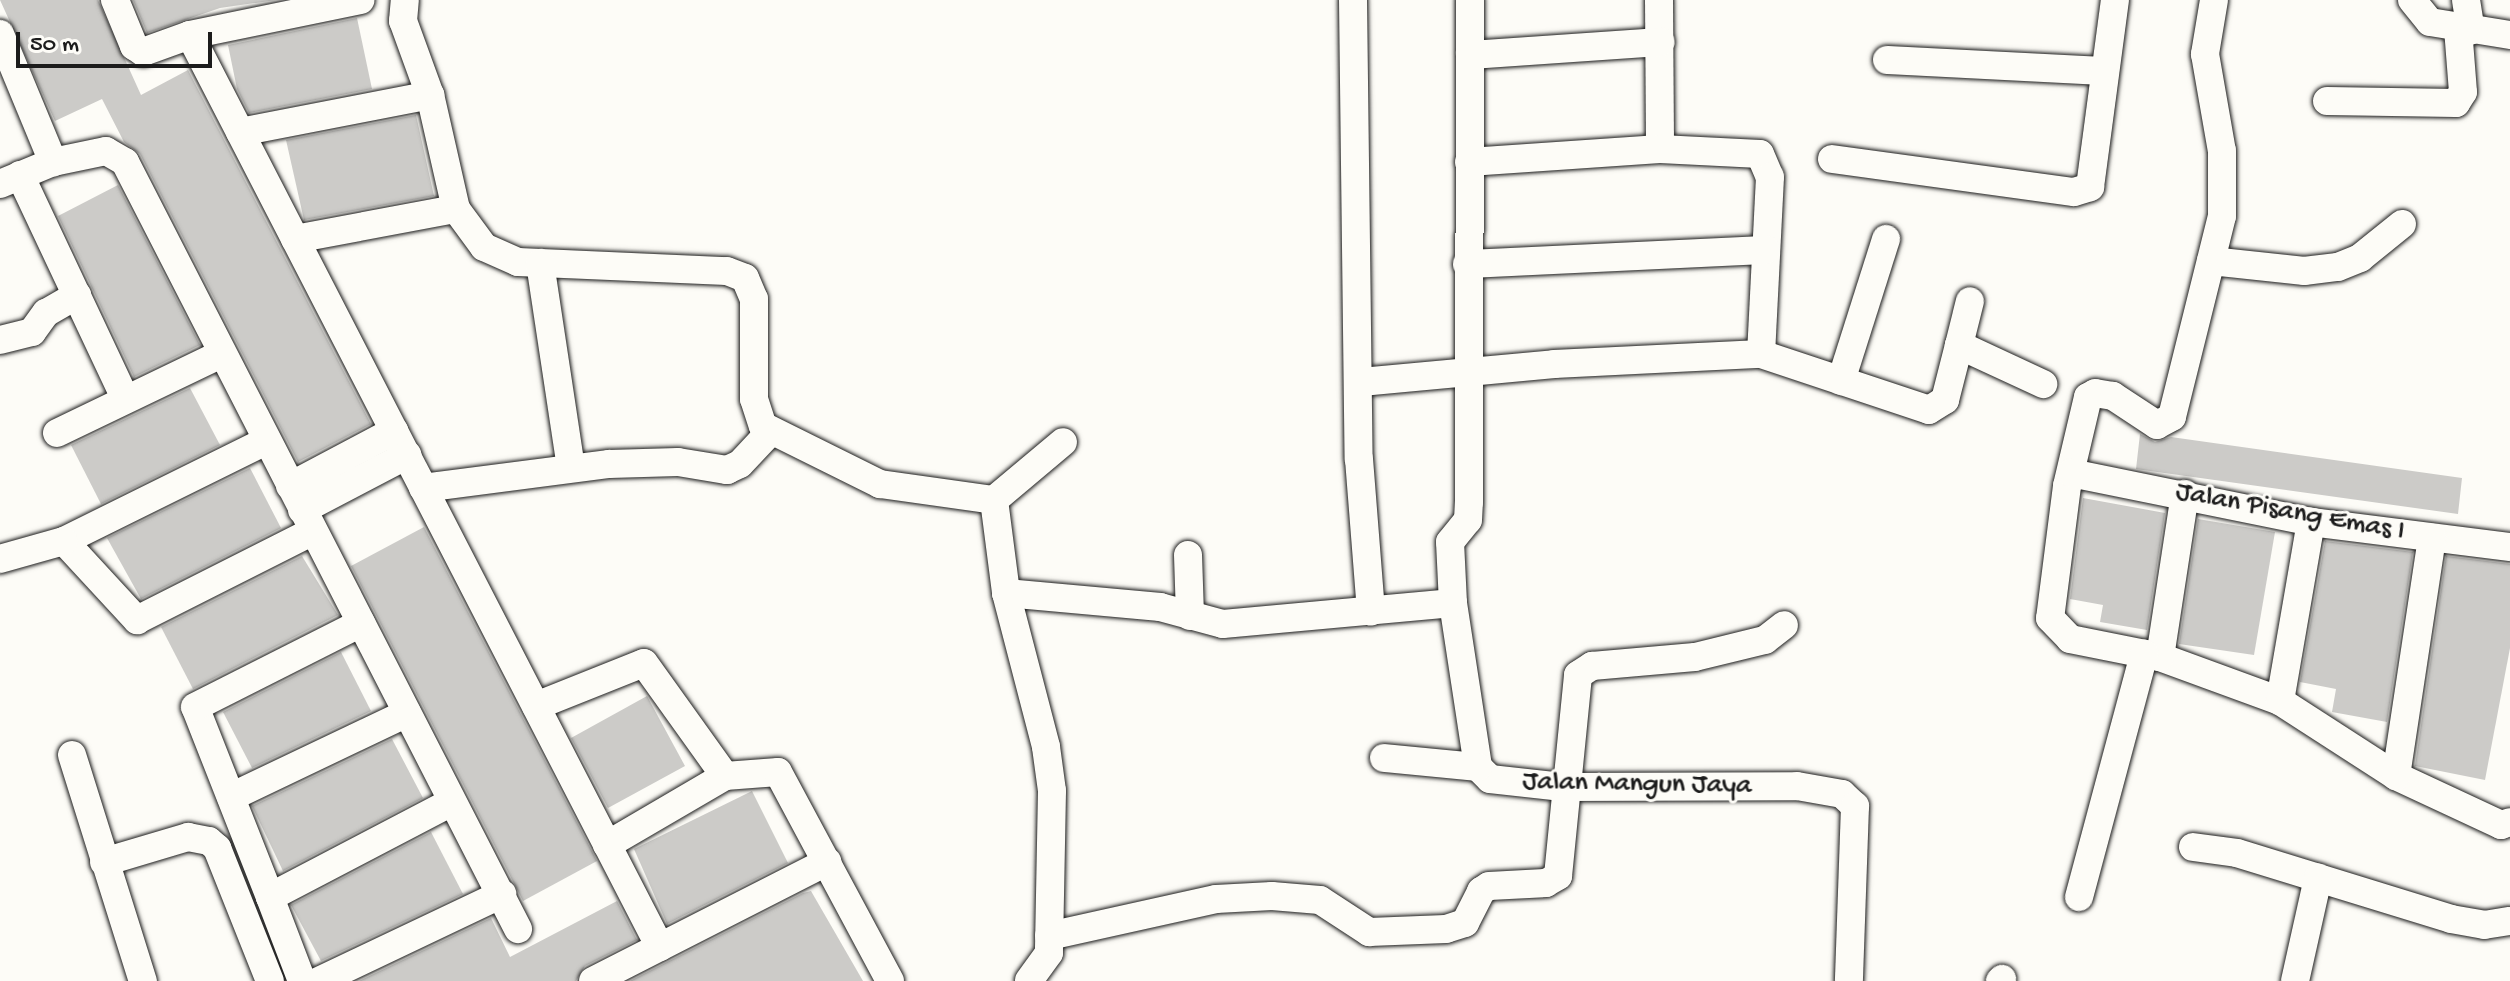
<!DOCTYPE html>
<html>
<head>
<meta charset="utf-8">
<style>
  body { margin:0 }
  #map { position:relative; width:2510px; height:981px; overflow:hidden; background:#fdfcf7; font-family:"Gochi Hand",sans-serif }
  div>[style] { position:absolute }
  .building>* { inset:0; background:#cccbc8 }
  .roads { filter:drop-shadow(0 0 2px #1c1c1c) drop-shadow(0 0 2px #1c1c1c) }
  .minor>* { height:28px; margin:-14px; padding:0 14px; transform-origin:14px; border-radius:14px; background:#fdfcf7 }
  span { translate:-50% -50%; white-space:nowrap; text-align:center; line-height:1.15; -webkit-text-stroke:6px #fdfcf7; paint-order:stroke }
  .street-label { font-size:28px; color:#1c1c1c }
  .scale { position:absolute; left:16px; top:32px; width:196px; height:36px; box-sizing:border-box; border:4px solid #1c1c1c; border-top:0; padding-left:10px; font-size:24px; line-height:28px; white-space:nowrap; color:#1c1c1c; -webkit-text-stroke:6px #fdfcf7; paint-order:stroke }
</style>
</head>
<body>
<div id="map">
  <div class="building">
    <i style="clip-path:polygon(0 0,98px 0,141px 95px,188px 70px,371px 424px,298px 462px,140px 154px,124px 142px,102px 99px,55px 121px)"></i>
    <i style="clip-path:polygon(133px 0,276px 0,220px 8px,147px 33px)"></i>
    <i style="clip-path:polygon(357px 18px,372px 89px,249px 113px,237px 89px,228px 45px)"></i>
    <i style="clip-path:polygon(416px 115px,434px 196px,304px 220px,286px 140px)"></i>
    <i style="clip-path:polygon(118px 185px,200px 345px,134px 377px,58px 216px)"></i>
    <i style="clip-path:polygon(190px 388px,220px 445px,101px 504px,71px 445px)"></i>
    <i style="clip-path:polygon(2140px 434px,2155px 442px,2171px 437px,2462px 478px,2458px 514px,2136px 469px)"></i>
    <i style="clip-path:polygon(250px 468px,281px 528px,141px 599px,107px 538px)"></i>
    <i style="clip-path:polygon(2083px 498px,2165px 513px,2147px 630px,2100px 622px,2103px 605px,2070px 599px)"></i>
    <i style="clip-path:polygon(2198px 519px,2275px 532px,2254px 655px,2179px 644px)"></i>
    <i style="clip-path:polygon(424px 527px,597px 861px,523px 901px,351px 566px)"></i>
    <i style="clip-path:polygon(2325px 541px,2413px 552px,2387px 722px,2332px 712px,2336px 689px,2300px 682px)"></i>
    <i style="clip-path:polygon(302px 556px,338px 615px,193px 689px,161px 627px)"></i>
    <i style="clip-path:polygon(2446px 556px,2510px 564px,2510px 648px,2485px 780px,2415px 766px)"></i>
    <i style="clip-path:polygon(341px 652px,371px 711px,252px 768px,223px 712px)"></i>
    <i style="clip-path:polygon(647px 696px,685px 766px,608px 808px,571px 738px)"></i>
    <i style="clip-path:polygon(392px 739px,423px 798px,283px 871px,252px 806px)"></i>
    <i style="clip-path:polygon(752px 791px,788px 863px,667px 924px,634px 849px)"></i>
    <i style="clip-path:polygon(431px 832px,463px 894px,321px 961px,291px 905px)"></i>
    <i style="clip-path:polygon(811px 891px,863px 981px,630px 981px,803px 893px)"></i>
    <i style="clip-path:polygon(617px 901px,637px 940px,585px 966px,576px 981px,359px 981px,491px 918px,510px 957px)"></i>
  </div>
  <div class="roads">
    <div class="minor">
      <i style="left:115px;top:0;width:50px;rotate:67.6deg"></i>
      <i style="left:134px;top:46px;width:11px;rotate:34deg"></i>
      <i style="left:143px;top:52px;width:50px;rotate:-19.9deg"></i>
      <i style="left:190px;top:35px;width:174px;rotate:-11.6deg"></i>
      <i style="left:1353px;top:0;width:459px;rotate:89.3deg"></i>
      <i style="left:1359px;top:459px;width:153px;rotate:85.5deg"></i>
      <i style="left:1659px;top:0;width:149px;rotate:89.6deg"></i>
      <i style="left:2214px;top:0;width:55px;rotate:99.5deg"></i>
      <i style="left:2205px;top:54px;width:98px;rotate:80.1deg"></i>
      <i style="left:2222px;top:151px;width:65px;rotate:90deg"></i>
      <i style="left:2222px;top:216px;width:207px;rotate:104deg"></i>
      <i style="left:2172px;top:417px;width:17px;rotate:152deg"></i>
      <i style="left:2157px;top:425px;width:53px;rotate:-146.6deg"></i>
      <i style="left:2113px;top:396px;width:18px;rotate:-171deg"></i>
      <i style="left:2095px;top:393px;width:8px;rotate:150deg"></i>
      <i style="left:2088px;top:397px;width:91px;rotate:103.3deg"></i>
      <i style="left:2067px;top:486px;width:133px;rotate:97.3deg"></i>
      <i style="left:2050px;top:618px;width:29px;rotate:46deg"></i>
      <i style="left:2070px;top:639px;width:92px;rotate:11.3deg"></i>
      <i style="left:2160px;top:657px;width:128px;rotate:20.1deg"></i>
      <i style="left:2280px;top:701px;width:138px;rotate:32.9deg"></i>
      <i style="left:2396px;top:776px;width:116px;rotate:25deg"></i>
      <i style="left:2501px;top:825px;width:9px;rotate:-18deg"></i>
      <i style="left:2412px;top:0;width:28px;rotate:51deg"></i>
      <i style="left:2430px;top:22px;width:81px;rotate:9.2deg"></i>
      <i style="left:2466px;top:0;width:31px;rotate:81deg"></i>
      <i style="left:0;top:34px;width:139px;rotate:67.5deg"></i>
      <i style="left:190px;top:35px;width:1026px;rotate:62.74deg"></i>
      <i style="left:1470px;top:55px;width:191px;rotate:-3.9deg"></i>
      <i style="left:1887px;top:60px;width:217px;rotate:2.9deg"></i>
      <i style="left:2327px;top:101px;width:129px;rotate:0.9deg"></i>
      <i style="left:2456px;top:103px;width:13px;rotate:-58deg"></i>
      <i style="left:2463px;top:92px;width:63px;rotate:-94.5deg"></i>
      <i style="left:240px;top:132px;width:194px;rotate:-11deg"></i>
      <i style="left:1832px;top:159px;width:244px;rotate:7.8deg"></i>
      <i style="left:2074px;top:192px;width:17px;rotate:-17deg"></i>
      <i style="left:2090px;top:187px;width:189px;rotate:-82.4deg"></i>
      <i style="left:1469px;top:162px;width:191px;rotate:-3.9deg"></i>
      <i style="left:1660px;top:149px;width:100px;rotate:2.9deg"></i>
      <i style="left:1760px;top:154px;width:25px;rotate:67deg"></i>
      <i style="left:1770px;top:177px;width:177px;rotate:92.9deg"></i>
      <i style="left:20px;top:175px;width:246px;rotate:64.8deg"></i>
      <i style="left:0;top:184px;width:57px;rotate:-22.5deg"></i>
      <i style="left:53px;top:162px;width:54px;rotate:-11.7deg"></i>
      <i style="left:106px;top:151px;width:22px;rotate:30deg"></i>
      <i style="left:125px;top:162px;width:862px;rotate:62.87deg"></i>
      <i style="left:456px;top:209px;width:47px;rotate:53.6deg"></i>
      <i style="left:484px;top:247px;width:37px;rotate:24deg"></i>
      <i style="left:518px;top:262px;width:209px;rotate:2.5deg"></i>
      <i style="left:727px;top:271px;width:19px;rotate:21deg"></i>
      <i style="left:745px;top:278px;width:23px;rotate:67deg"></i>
      <i style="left:754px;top:299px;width:100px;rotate:90deg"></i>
      <i style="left:754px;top:399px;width:28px;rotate:72deg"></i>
      <i style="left:763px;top:426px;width:131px;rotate:26.4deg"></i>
      <i style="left:880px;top:484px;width:115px;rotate:8deg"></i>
      <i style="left:994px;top:500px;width:94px;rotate:82.6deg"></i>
      <i style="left:1006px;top:593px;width:159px;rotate:75.4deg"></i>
      <i style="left:1046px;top:747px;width:44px;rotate:82.2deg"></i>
      <i style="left:1052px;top:791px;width:162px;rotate:91.1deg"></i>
      <i style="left:1049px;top:953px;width:34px;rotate:126deg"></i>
      <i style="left:295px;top:239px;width:164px;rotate:-10.6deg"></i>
      <i style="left:456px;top:209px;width:117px;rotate:-102.8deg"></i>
      <i style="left:430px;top:95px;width:79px;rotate:-110deg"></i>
      <i style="left:403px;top:21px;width:21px;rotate:-85deg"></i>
      <i style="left:2211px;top:261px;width:94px;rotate:6.1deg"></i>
      <i style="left:2304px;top:271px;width:34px;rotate:-7deg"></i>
      <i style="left:2338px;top:267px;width:24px;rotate:-22deg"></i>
      <i style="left:2360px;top:258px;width:54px;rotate:-39deg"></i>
      <i style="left:540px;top:263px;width:207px;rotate:81.4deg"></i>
      <i style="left:1467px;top:264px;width:299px;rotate:-2.7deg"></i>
      <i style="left:0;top:340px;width:33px;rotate:-14deg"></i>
      <i style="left:32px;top:332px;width:24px;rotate:-54deg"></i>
      <i style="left:46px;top:313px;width:36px;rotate:-30deg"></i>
      <i style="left:1959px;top:345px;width:45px;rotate:-76deg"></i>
      <i style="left:1841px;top:381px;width:149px;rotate:-72.4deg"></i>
      <i style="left:1361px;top:382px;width:194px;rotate:-5.3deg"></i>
      <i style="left:1554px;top:364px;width:207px;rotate:-2.8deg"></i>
      <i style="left:1761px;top:354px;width:177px;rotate:18.4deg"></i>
      <i style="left:1929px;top:410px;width:19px;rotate:-32deg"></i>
      <i style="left:1945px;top:400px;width:57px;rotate:-75.7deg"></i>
      <i style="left:1959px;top:345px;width:93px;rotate:24.9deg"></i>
      <i style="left:57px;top:433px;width:182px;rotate:-25.7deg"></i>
      <i style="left:266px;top:441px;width:225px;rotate:153.7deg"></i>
      <i style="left:64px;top:541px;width:108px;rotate:47.3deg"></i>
      <i style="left:137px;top:620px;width:197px;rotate:-26.8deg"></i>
      <i style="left:2071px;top:473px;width:245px;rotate:11.5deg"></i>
      <i style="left:2311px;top:522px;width:201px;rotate:7.2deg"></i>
      <i style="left:290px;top:486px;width:118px;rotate:-27.9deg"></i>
      <i style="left:423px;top:488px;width:188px;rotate:-7.4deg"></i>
      <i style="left:609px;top:464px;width:69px;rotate:-1.7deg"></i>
      <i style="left:678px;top:462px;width:50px;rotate:9.3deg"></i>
      <i style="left:727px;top:470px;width:14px;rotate:-25deg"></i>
      <i style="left:740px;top:464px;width:44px;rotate:-46.8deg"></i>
      <i style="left:994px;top:500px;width:90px;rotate:-40deg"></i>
      <i style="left:302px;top:510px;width:119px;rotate:-27.6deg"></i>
      <i style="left:1188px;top:555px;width:61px;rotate:88.1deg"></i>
      <i style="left:0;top:559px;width:66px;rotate:-15.7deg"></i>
      <i style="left:1006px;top:593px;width:155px;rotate:5.2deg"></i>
      <i style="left:1160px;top:607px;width:65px;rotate:15.1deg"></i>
      <i style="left:1223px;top:624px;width:231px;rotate:-5.2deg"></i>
      <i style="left:1453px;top:603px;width:166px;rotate:81.3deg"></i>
      <i style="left:1478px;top:767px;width:17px;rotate:45deg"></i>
      <i style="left:1490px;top:779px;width:73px;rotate:6.3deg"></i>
      <i style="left:1563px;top:787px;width:234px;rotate:-0.2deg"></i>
      <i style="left:1797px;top:786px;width:46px;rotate:10.1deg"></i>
      <i style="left:1842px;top:794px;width:18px;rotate:43deg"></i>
      <i style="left:1855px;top:806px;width:175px;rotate:92deg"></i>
      <i style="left:1453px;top:603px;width:61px;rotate:-92.8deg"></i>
      <i style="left:1450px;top:542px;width:28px;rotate:-51deg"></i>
      <i style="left:1468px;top:520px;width:18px;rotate:-87deg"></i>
      <i style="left:1469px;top:502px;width:502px;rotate:-89.89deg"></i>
      <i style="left:2160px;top:657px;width:165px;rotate:-81.3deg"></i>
      <i style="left:2280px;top:701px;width:182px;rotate:-80.2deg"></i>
      <i style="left:536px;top:706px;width:116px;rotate:-21.7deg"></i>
      <i style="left:644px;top:663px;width:139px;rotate:54.4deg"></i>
      <i style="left:72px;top:755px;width:237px;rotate:72.6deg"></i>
      <i style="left:1384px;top:758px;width:94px;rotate:5.5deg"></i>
      <i style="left:2396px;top:776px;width:241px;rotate:-81.4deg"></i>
      <i style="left:231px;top:797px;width:195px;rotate:-25.5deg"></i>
      <i style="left:607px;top:845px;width:137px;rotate:-30.3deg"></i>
      <i style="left:725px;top:776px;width:53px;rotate:-4.3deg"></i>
      <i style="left:778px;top:772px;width:237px;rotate:61.8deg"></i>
      <i style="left:2193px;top:847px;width:44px;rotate:7.8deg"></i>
      <i style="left:2237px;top:853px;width:224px;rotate:17.1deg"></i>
      <i style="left:2451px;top:919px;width:34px;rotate:10deg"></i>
      <i style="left:2484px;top:925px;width:26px;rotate:-9deg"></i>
      <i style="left:104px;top:862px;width:88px;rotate:-16.6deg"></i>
      <i style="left:188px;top:837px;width:21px;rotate:11deg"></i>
      <i style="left:209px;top:841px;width:11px;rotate:41deg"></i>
      <i style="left:217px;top:848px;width:143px;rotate:68.3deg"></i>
      <i style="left:270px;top:897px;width:204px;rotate:-111.5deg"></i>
      <i style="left:195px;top:707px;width:186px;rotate:-26.8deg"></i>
      <i style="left:2079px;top:897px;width:252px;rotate:-75deg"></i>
      <i style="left:1049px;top:936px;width:171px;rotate:-12.5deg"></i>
      <i style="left:1216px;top:899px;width:56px;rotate:-3.1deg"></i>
      <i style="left:1272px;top:896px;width:48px;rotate:4.8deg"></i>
      <i style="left:1320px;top:900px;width:59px;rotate:33.1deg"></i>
      <i style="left:1369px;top:932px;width:77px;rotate:-2.2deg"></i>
      <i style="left:1446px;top:929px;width:20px;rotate:-18deg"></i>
      <i style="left:1465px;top:923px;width:36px;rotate:-63deg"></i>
      <i style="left:1481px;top:891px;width:9px;rotate:-32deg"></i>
      <i style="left:1489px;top:886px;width:57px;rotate:-3deg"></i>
      <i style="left:1546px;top:883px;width:14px;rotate:-30deg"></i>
      <i style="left:1558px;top:876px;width:202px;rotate:-84.3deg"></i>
      <i style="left:1578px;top:675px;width:17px;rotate:-33deg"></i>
      <i style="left:1592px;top:666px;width:103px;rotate:-5deg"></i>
      <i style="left:1695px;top:657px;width:72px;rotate:-13.7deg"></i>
      <i style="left:1765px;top:640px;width:24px;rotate:-38deg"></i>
      <i style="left:302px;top:981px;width:90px;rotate:-110.9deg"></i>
      <i style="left:270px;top:897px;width:205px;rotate:-27.6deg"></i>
      <i style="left:319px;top:981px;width:203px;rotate:-25.4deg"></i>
      <i style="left:593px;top:981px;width:263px;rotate:-27deg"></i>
      <i style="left:2000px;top:981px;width:3px;rotate:-45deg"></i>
      <i style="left:2295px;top:981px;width:106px;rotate:-77.4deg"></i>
    </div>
  </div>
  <div class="street-label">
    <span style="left:2290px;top:513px;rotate:10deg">Jalan Pisang Emas I</span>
    <span style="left:1637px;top:785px;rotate:1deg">Jalan Mangun Jaya</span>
  </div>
  <div class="scale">50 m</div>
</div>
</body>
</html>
